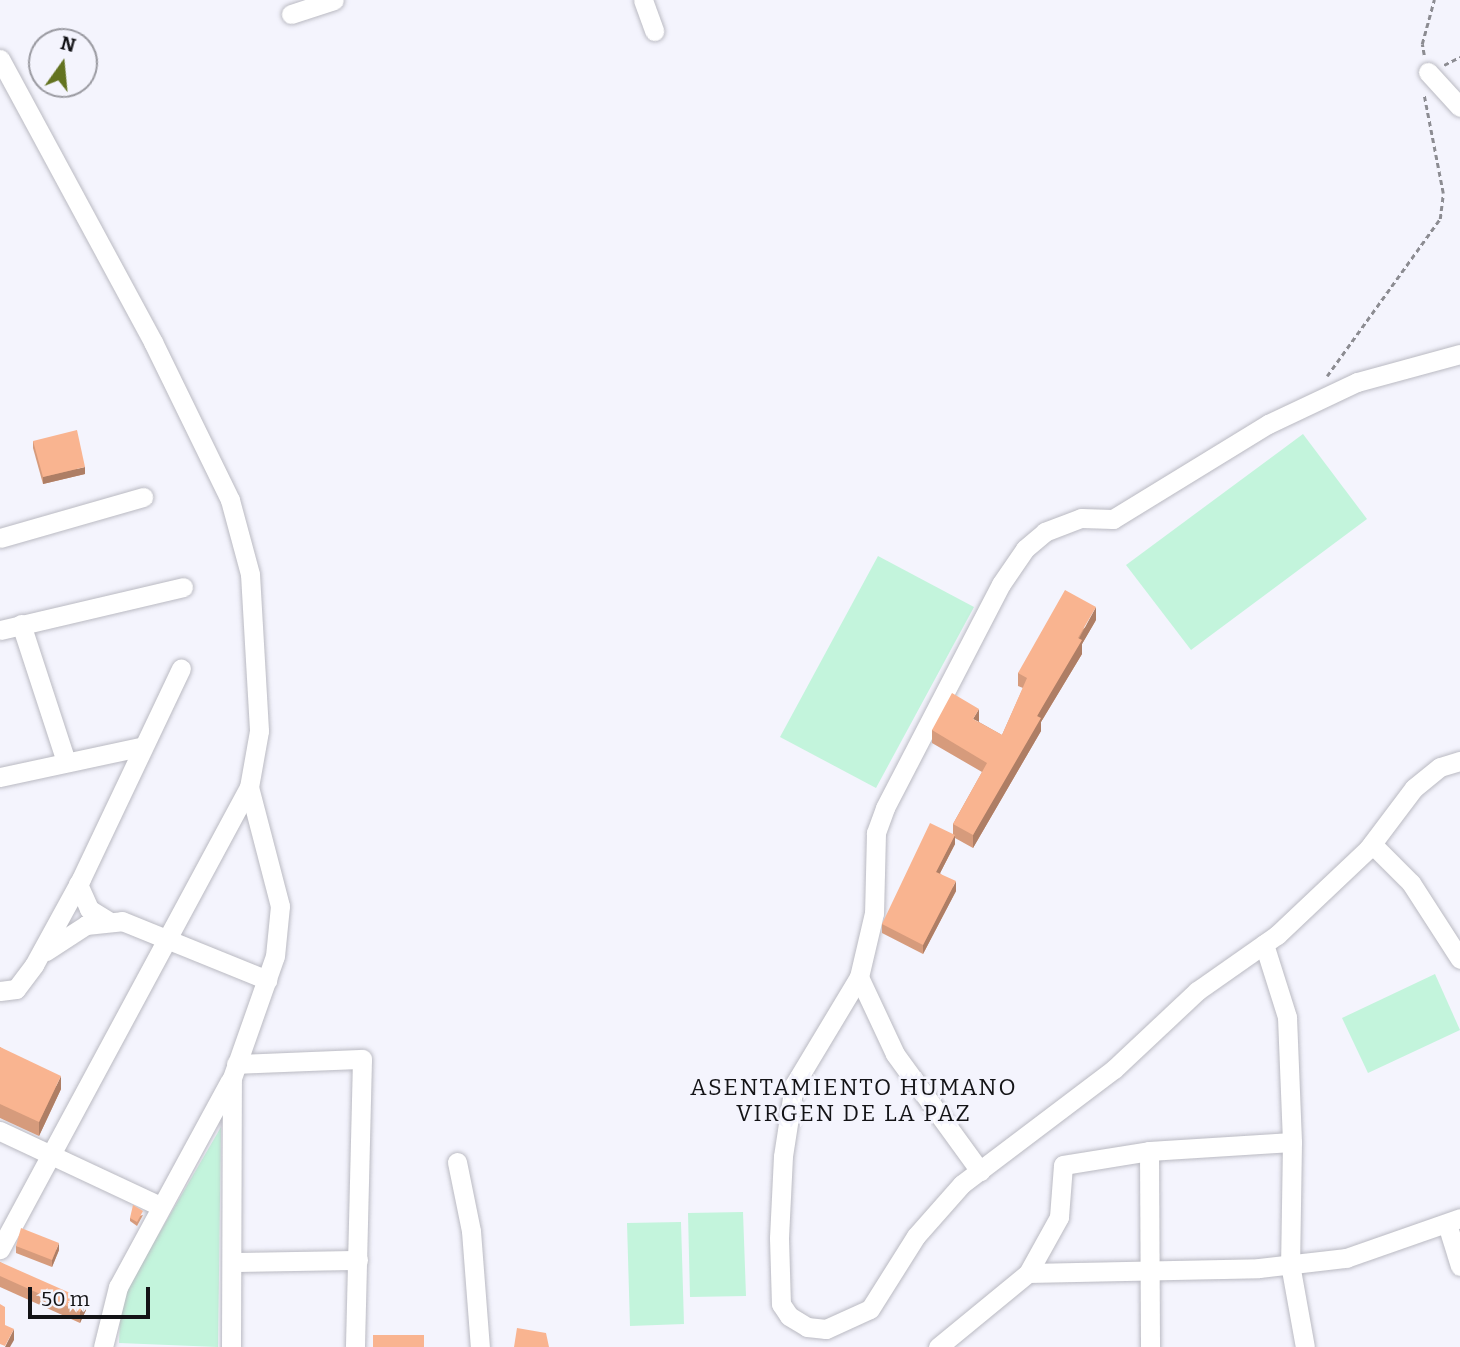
<!DOCTYPE html>
<html>
<head>
<meta charset="utf-8">
<style>
  body { margin:0 }
  #map { position:relative; width:1460px; height:1347px; overflow:hidden; background:#f4f4fd; font-family:Bitter,serif }
  div>[style] { position:absolute }
  .green>* { inset:0; background:#c3f4dc }
  .path>* { height:2.5px; margin-top:-1.25px; transform-origin:0; background:repeating-linear-gradient(90deg,#8c8c92 0 5px,transparent 0 8.5px) }
  .roads { filter:drop-shadow(0 0 2px #babac2) drop-shadow(0 0 2px #babac2) }
  .minor>* { height:19px; margin:-9.5px; padding:0 9.5px; transform-origin:9.5px; border-radius:9.5px; background:#fff }
  .wall>* { inset:0; background:#d69b7c }
  .shaded-wall>* { inset:0; background:#ae7e65 }
  .building>* { inset:0; background:#f9b490 }
  span { translate:-50% -50%; white-space:nowrap; text-align:center; line-height:1.15; -webkit-text-stroke:5px #f4f4fd; paint-order:stroke }
  .neighbourhood-label { font-size:23px; color:#131316; letter-spacing:2px }
  .north { position:absolute; left:28px; top:28px; width:70px; height:70px; box-sizing:border-box; background:#f4f4fd; border:2px solid #9a9aa1; border-radius:50%; rotate:15deg; font-size:19px; font-weight:700; line-height:28px; text-align:center; color:#131316 }
  .north::after { content:''; display:block; margin:auto; width:24px; height:32px; background:#637320; clip-path:polygon(50% 0,100% 100%,50% 72%,0 100%) }
  .scale { position:absolute; left:28px; top:1287px; width:122px; height:32px; box-sizing:border-box; border:4px solid #131316; border-top:0; padding-left:9px; font-size:21px; line-height:24px; white-space:nowrap; color:#131316; -webkit-text-stroke:5px #f4f4fd; paint-order:stroke }
</style>
</head>
<body>
<div id="map">
  <div class="green">
    <i style="clip-path:polygon(1303px 434px,1367px 519px,1191px 650px,1126px 565px)"></i>
    <i style="clip-path:polygon(878px 556px,974px 607px,876px 788px,780px 737px)"></i>
    <i style="clip-path:polygon(1435px 974px,1460px 1030px,1368px 1073px,1342px 1018px)"></i>
    <i style="clip-path:polygon(221px 1127px,218px 1347px,119px 1343px,121px 1299px)"></i>
    <i style="clip-path:polygon(743px 1212px,746px 1296px,690px 1297px,688px 1213px)"></i>
    <i style="clip-path:polygon(681px 1222px,684px 1324px,630px 1326px,627px 1223px)"></i>
  </div>
  <div class="path">
    <i style="left:1424px;top:55px;width:11px;rotate:-100deg"></i>
    <i style="left:1422px;top:44px;width:46px;rotate:-74.7deg"></i>
    <i style="left:1444px;top:65px;width:18px;rotate:-27deg"></i>
    <i style="left:1327px;top:376px;width:193px;rotate:-54.3deg"></i>
    <i style="left:1440px;top:219px;width:26px;rotate:-83deg"></i>
    <i style="left:1443px;top:193px;width:100px;rotate:-101deg"></i>
  </div>
  <div class="roads">
    <div class="minor">
      <i style="left:643px;top:0;width:33px;rotate:70deg"></i>
      <i style="left:291px;top:14px;width:45px;rotate:-18deg"></i>
      <i style="left:0;top:59px;width:322px;rotate:61.6deg"></i>
      <i style="left:153px;top:342px;width:176px;rotate:64deg"></i>
      <i style="left:230px;top:500px;width:77px;rotate:74.9deg"></i>
      <i style="left:250px;top:574px;width:157px;rotate:86.7deg"></i>
      <i style="left:259px;top:731px;width:57px;rotate:100.1deg"></i>
      <i style="left:249px;top:787px;width:525px;rotate:118.32deg"></i>
      <i style="left:1428px;top:72px;width:47px;rotate:47.6deg"></i>
      <i style="left:1460px;top:354px;width:107px;rotate:164.8deg"></i>
      <i style="left:1357px;top:382px;width:98px;rotate:154.7deg"></i>
      <i style="left:1268px;top:424px;width:182px;rotate:148.5deg"></i>
      <i style="left:1113px;top:519px;width:32px;rotate:-178deg"></i>
      <i style="left:1081px;top:518px;width:39px;rotate:159deg"></i>
      <i style="left:1045px;top:532px;width:26px;rotate:140deg"></i>
      <i style="left:1025px;top:549px;width:42px;rotate:124.4deg"></i>
      <i style="left:1001px;top:584px;width:252px;rotate:117.4deg"></i>
      <i style="left:885px;top:808px;width:27px;rotate:110deg"></i>
      <i style="left:876px;top:833px;width:80px;rotate:91.4deg"></i>
      <i style="left:874px;top:913px;width:66px;rotate:103.2deg"></i>
      <i style="left:859px;top:977px;width:126px;rotate:121deg"></i>
      <i style="left:794px;top:1085px;width:72px;rotate:98.8deg"></i>
      <i style="left:783px;top:1156px;width:82px;rotate:92.8deg"></i>
      <i style="left:779px;top:1238px;width:66px;rotate:88.3deg"></i>
      <i style="left:781px;top:1304px;width:14px;rotate:56deg"></i>
      <i style="left:789px;top:1316px;width:21px;rotate:31deg"></i>
      <i style="left:807px;top:1327px;width:19px;rotate:6deg"></i>
      <i style="left:826px;top:1329px;width:48px;rotate:-24.4deg"></i>
      <i style="left:870px;top:1309px;width:86px;rotate:-57.8deg"></i>
      <i style="left:916px;top:1236px;width:69px;rotate:-48.5deg"></i>
      <i style="left:962px;top:1184px;width:191px;rotate:-37.1deg"></i>
      <i style="left:1114px;top:1069px;width:114px;rotate:-43.2deg"></i>
      <i style="left:1197px;top:991px;width:98px;rotate:-35deg"></i>
      <i style="left:1277px;top:935px;width:125px;rotate:-43.4deg"></i>
      <i style="left:1368px;top:849px;width:76px;rotate:-53deg"></i>
      <i style="left:1414px;top:788px;width:33px;rotate:-39deg"></i>
      <i style="left:1440px;top:767px;width:21px;rotate:-17deg"></i>
      <i style="left:0;top:538px;width:149px;rotate:-16deg"></i>
      <i style="left:21px;top:624px;width:145px;rotate:71.9deg"></i>
      <i style="left:0;top:630px;width:188px;rotate:-13.2deg"></i>
      <i style="left:0;top:777px;width:143px;rotate:-12.1deg"></i>
      <i style="left:1372px;top:844px;width:55px;rotate:45deg"></i>
      <i style="left:1411px;top:883px;width:90px;rotate:57.2deg"></i>
      <i style="left:78px;top:884px;width:27px;rotate:66deg"></i>
      <i style="left:89px;top:909px;width:22px;rotate:32deg"></i>
      <i style="left:1264px;top:944px;width:77px;rotate:72.5deg"></i>
      <i style="left:1287px;top:1017px;width:125px;rotate:87.7deg"></i>
      <i style="left:1292px;top:1142px;width:122px;rotate:90.9deg"></i>
      <i style="left:1290px;top:1264px;width:84px;rotate:79.8deg"></i>
      <i style="left:46px;top:951px;width:48px;rotate:-33deg"></i>
      <i style="left:86px;top:925px;width:36px;rotate:-6deg"></i>
      <i style="left:122px;top:921px;width:157px;rotate:22.1deg"></i>
      <i style="left:859px;top:977px;width:85px;rotate:64.9deg"></i>
      <i style="left:895px;top:1054px;width:145px;rotate:54deg"></i>
      <i style="left:0;top:991px;width:16px;rotate:-7deg"></i>
      <i style="left:16px;top:989px;width:30px;rotate:-53deg"></i>
      <i style="left:34px;top:965px;width:98px;rotate:-61.3deg"></i>
      <i style="left:81px;top:879px;width:233px;rotate:-64.6deg"></i>
      <i style="left:236px;top:1064px;width:126px;rotate:-2.3deg"></i>
      <i style="left:362px;top:1059px;width:288px;rotate:91.4deg"></i>
      <i style="left:0;top:1131px;width:177px;rotate:25.1deg"></i>
      <i style="left:1149px;top:1151px;width:196px;rotate:89.7deg"></i>
      <i style="left:457px;top:1162px;width:70px;rotate:78.5deg"></i>
      <i style="left:471px;top:1231px;width:116px;rotate:85.6deg"></i>
      <i style="left:1447px;top:1224px;width:44px;rotate:72.8deg"></i>
      <i style="left:232px;top:1262px;width:126px;rotate:-0.9deg"></i>
      <i style="left:1028px;top:1273px;width:231px;rotate:-1.2deg"></i>
      <i style="left:1259px;top:1268px;width:88px;rotate:-6.6deg"></i>
      <i style="left:1346px;top:1258px;width:121px;rotate:-19.3deg"></i>
      <i style="left:103px;top:1347px;width:62px;rotate:-76deg"></i>
      <i style="left:118px;top:1287px;width:234px;rotate:-61.5deg"></i>
      <i style="left:231px;top:1347px;width:269px;rotate:-89.8deg"></i>
      <i style="left:232px;top:1078px;width:129px;rotate:-70.6deg"></i>
      <i style="left:275px;top:956px;width:50px;rotate:-84.3deg"></i>
      <i style="left:280px;top:906px;width:123px;rotate:-104.6deg"></i>
      <i style="left:938px;top:1347px;width:117px;rotate:-39.4deg"></i>
      <i style="left:1028px;top:1273px;width:64px;rotate:-61deg"></i>
      <i style="left:1059px;top:1217px;width:52px;rotate:-85.6deg"></i>
      <i style="left:1063px;top:1165px;width:87px;rotate:-9.2deg"></i>
      <i style="left:1149px;top:1151px;width:143px;rotate:-3.6deg"></i>
    </div>
  </div>
  <div class="wall">
    <i style="clip-path:polygon(33px 441px,85px 474px,43px 484px,33px 448px)"></i>
    <i style="clip-path:polygon(1096px 620px,1082px 644px,1082px 654px,1041px 722px,1041px 731px,973px 848px,955px 838px,955px 844px,940px 873px,956px 891px,923px 954px,882px 933px,882px 924px,953px 834px,953px 824px,982px 772px,932px 743px,932px 730px,979px 722px,1002px 735px,1023px 688px,1018px 686px,1018px 673px)"></i>
    <i style="clip-path:polygon(0 1047px,61px 1089px,39px 1136px,0 1118px)"></i>
    <i style="clip-path:polygon(143px 1215px,137px 1226px,130px 1221px,130px 1218px)"></i>
    <i style="clip-path:polygon(16px 1246px,59px 1250px,52px 1267px,16px 1253px)"></i>
    <i style="clip-path:polygon(0 1262px,86px 1310px,80px 1323px,0 1287px)"></i>
  </div>
  <div class="shaded-wall">
    <i style="clip-path:polygon(85px 467px,85px 474px,43px 484px,43px 477px)"></i>
    <i style="clip-path:polygon(1096px 607px,1096px 620px,1082px 644px,1082px 654px,1041px 722px,1041px 731px,973px 848px,973px 835px)"></i>
    <i style="clip-path:polygon(979px 709px,979px 722px,973px 719px)"></i>
    <i style="clip-path:polygon(955px 835px,955px 844px,936px 881px,936px 872px)"></i>
    <i style="clip-path:polygon(956px 881px,956px 891px,923px 954px,923px 945px)"></i>
    <i style="clip-path:polygon(61px 1076px,61px 1089px,39px 1136px,39px 1122px)"></i>
    <i style="clip-path:polygon(59px 1243px,59px 1250px,52px 1267px,52px 1260px)"></i>
    <i style="clip-path:polygon(86px 1300px,86px 1310px,80px 1323px,80px 1312px)"></i>
    <i style="clip-path:polygon(14px 1329px,14px 1340px,10px 1347px,5px 1347px)"></i>
  </div>
  <div class="building">
    <i style="clip-path:polygon(77px 430px,85px 467px,43px 477px,33px 441px)"></i>
    <i style="clip-path:polygon(1065px 590px,1096px 607px,1078px 638px,1082px 640px,1037px 716px,1041px 718px,973px 835px,953px 824px,987px 763px,932px 730px,952px 693px,979px 709px,973px 719px,1002px 735px,1027px 678px,1018px 673px)"></i>
    <i style="clip-path:polygon(930px 823px,955px 835px,936px 872px,956px 881px,923px 945px,882px 924px)"></i>
    <i style="clip-path:polygon(0 1047px,61px 1076px,39px 1122px,0 1104px)"></i>
    <i style="clip-path:polygon(133px 1205px,143px 1211px,137px 1222px,130px 1218px)"></i>
    <i style="clip-path:polygon(21px 1228px,59px 1243px,52px 1260px,16px 1246px)"></i>
    <i style="clip-path:polygon(0 1262px,86px 1300px,80px 1312px,0 1276px)"></i>
    <i style="clip-path:polygon(0 1304px,5px 1307px,5px 1325px,14px 1329px,5px 1346px,0 1344px)"></i>
    <i style="clip-path:polygon(517px 1328px,546px 1333px,549px 1347px,514px 1347px)"></i>
    <i style="clip-path:polygon(373px 1335px,424px 1335px,424px 1347px,373px 1347px)"></i>
  </div>
  <div class="neighbourhood-label">
    <span style="left:854px;top:1100px">ASENTAMIENTO HUMANO<br>VIRGEN DE LA PAZ</span>
  </div>
  <div class="north">N</div>
  <div class="scale">50 m</div>
</div>
</body>
</html>
